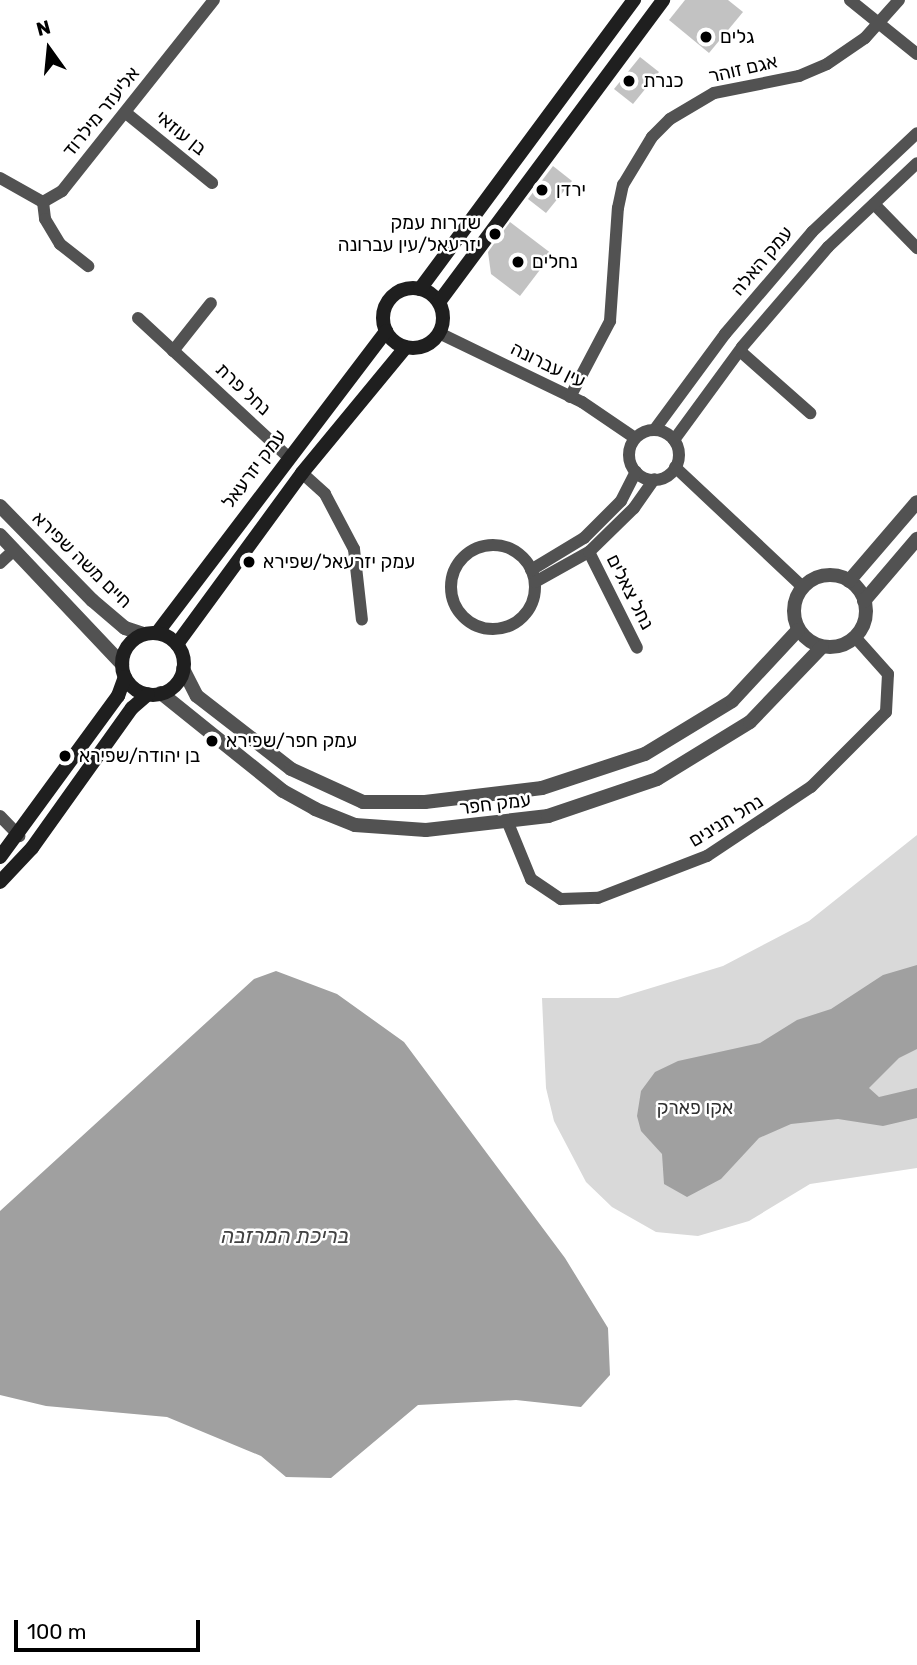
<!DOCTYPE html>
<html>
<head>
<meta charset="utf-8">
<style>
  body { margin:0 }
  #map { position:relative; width:917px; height:1665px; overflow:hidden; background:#fff; font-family:Rubik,"Noto Sans Hebrew",sans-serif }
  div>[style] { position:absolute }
  .green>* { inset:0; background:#d9d9d9 }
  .water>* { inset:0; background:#a0a0a0 }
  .building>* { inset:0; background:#c2c2c2 }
  .minor>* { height:12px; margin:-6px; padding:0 6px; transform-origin:6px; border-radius:6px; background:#525252 }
  .minor>.ring { margin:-6px; padding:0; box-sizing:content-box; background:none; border:12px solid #525252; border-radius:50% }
  .tertiary>* { height:14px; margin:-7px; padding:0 7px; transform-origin:7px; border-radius:7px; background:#525252 }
  .tertiary>.ring { margin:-7px; padding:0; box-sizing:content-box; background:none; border:14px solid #525252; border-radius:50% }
  .secondary>* { height:14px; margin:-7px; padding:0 7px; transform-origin:7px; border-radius:7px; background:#1f1f1f }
  .secondary>.ring { margin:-7px; padding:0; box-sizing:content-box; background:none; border:14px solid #1f1f1f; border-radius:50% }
  .dots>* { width:19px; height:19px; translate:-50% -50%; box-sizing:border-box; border:4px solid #fff; border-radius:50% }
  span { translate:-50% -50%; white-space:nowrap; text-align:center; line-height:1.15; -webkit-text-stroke:5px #fff; paint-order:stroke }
  .poi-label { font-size:19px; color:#000 }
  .left { translate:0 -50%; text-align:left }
  .right { translate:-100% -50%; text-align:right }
  .street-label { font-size:19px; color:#000 }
  .park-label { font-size:19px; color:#303030 }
  .water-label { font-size:21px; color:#414141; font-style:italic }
  .north { position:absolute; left:14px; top:14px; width:70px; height:70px; -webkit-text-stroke:5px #fff; paint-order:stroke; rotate:345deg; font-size:19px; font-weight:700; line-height:28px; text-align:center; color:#000 }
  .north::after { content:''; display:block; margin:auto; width:24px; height:32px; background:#000; clip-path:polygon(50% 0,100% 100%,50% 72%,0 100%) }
  .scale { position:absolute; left:14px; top:1620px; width:186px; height:32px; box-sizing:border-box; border:4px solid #000; border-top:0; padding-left:9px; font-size:21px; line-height:24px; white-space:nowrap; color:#000; -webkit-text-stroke:5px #fff; paint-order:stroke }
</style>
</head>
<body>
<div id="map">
  <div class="green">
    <i style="clip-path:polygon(917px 835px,917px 1168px,810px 1184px,749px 1221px,698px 1236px,656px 1232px,612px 1207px,586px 1182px,554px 1121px,546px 1088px,542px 998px,618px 998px,723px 966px,809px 921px)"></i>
  </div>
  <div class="water">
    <i style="clip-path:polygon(917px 965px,917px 1049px,899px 1058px,869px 1088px,879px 1097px,917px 1088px,917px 1118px,883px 1126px,838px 1119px,791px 1124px,759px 1138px,721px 1179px,687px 1197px,664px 1184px,662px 1154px,641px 1131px,637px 1116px,641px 1091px,655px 1072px,678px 1061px,760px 1043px,797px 1020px,831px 1009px,883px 975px)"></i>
    <i style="clip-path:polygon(276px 971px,337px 994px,404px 1042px,565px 1258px,608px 1328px,610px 1375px,581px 1407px,516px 1400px,418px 1405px,331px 1478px,286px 1477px,261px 1456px,167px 1417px,46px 1406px,0 1395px,0 1211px,254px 979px)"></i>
  </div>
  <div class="building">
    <i style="clip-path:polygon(685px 0,728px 0,743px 12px,709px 53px,669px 20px)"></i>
    <i style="clip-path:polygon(640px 57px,659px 72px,633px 104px,614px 89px)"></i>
    <i style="clip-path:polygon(553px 166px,572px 181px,546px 213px,528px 199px)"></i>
    <i style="clip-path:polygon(510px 222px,552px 254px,520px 296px,491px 274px,488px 252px)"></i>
  </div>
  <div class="minor">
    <i style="left:850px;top:0;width:86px;rotate:38.9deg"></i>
    <i style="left:126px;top:113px;width:111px;rotate:39.1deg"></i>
    <i style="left:0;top:178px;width:49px;rotate:29.2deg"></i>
    <i style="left:43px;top:202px;width:22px;rotate:-30deg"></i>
    <i style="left:62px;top:191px;width:244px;rotate:-51.5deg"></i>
    <i style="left:43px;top:202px;width:17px;rotate:83deg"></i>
    <i style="left:45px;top:219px;width:29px;rotate:59deg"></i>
    <i style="left:60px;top:244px;width:36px;rotate:38deg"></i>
    <i style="left:874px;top:204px;width:62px;rotate:45.7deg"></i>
    <i style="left:138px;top:318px;width:203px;rotate:42.8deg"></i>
    <i style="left:439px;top:333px;width:159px;rotate:25.8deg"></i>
    <i style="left:582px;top:402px;width:64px;rotate:34.2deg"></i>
    <i style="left:173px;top:351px;width:61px;rotate:-51.6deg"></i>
    <i style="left:740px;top:351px;width:94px;rotate:41.5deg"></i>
    <i style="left:570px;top:397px;width:86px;rotate:-62.2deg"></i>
    <i style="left:610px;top:321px;width:113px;rotate:-86deg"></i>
    <i style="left:618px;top:208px;width:24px;rotate:-78deg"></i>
    <i style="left:623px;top:185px;width:56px;rotate:-58.9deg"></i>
    <i style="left:652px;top:137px;width:25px;rotate:-45deg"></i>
    <i style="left:670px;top:119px;width:51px;rotate:-30.6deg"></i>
    <i style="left:714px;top:93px;width:87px;rotate:-11.3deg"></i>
    <i style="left:799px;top:76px;width:30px;rotate:-23deg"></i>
    <i style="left:827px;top:64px;width:46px;rotate:-34.4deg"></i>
    <i style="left:865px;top:38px;width:51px;rotate:-48.2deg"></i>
    <i style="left:655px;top:429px;width:118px;rotate:-53.6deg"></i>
    <i style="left:725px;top:334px;width:134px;rotate:-49.5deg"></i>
    <i style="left:812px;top:232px;width:144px;rotate:-43.3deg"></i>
    <i class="ring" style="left:629px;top:430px;width:38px;height:38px"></i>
    <i style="left:674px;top:440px;width:115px;rotate:-53.8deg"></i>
    <i style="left:742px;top:347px;width:132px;rotate:-49.3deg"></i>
    <i style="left:828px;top:247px;width:122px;rotate:-43.3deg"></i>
    <i style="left:675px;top:467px;width:175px;rotate:43.2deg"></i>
    <i style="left:302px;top:473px;width:31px;rotate:42deg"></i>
    <i style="left:325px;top:494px;width:62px;rotate:62.2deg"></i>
    <i style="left:354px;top:549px;width:71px;rotate:83.6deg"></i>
    <i class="ring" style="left:451px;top:545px;width:72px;height:72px"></i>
    <i style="left:589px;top:552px;width:107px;rotate:63.4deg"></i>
    <i style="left:0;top:563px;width:19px;rotate:-43deg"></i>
    <i style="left:531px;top:570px;width:62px;rotate:-31.1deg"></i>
    <i style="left:584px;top:538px;width:52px;rotate:-45deg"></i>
    <i style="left:621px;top:501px;width:33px;rotate:-63deg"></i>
    <i style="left:535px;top:582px;width:62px;rotate:-29.1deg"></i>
    <i style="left:589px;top:552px;width:63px;rotate:-44.4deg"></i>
    <i style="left:634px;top:508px;width:35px;rotate:-55deg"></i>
    <i style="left:0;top:816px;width:28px;rotate:46deg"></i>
    <i style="left:508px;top:823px;width:61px;rotate:67.7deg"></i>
    <i style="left:531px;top:879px;width:36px;rotate:34deg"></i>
    <i style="left:561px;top:899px;width:37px;rotate:-2deg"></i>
    <i style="left:598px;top:898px;width:117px;rotate:-21.1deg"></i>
    <i style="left:707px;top:856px;width:125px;rotate:-33.6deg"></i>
    <i style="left:811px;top:787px;width:106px;rotate:-45deg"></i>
    <i style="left:886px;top:712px;width:38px;rotate:-87deg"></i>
    <i style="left:888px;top:674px;width:50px;rotate:-131.7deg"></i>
  </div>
  <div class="tertiary">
    <i style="left:0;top:506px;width:132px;rotate:45.6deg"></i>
    <i style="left:92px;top:600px;width:43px;rotate:40.3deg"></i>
    <i style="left:125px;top:628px;width:19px;rotate:18deg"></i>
    <i style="left:0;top:535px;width:178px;rotate:46.6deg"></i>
    <i class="ring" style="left:794px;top:575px;width:58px;height:58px"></i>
    <i style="left:849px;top:581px;width:104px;rotate:-49.3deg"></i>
    <i style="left:864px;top:601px;width:82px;rotate:-49.5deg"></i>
    <i style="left:183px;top:669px;width:30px;rotate:63deg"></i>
    <i style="left:197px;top:696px;width:119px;rotate:37.8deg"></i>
    <i style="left:291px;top:769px;width:79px;rotate:24.6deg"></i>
    <i style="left:363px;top:802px;width:62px"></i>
    <i style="left:425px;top:802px;width:118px;rotate:-6.8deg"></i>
    <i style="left:542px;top:788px;width:108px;rotate:-18.3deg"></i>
    <i style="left:645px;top:754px;width:102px;rotate:-31.3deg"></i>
    <i style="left:732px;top:701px;width:97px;rotate:-47.1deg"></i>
    <i style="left:161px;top:693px;width:156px;rotate:38.8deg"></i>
    <i style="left:283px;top:791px;width:37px;rotate:29deg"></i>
    <i style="left:315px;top:809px;width:43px;rotate:21.8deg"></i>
    <i style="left:355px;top:825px;width:71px;rotate:4deg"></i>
    <i style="left:426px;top:830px;width:123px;rotate:-6.5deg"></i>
    <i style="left:548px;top:816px;width:115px;rotate:-18.7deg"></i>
    <i style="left:657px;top:779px;width:109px;rotate:-31.5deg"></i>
    <i style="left:750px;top:722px;width:104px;rotate:-46.2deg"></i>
  </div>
  <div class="secondary">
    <i class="ring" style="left:383px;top:288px;width:46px;height:46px"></i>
    <i style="left:420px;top:289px;width:360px;rotate:-53.5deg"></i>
    <i style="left:439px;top:302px;width:376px;rotate:-53.4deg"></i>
    <i style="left:157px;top:633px;width:379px;rotate:-52.8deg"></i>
    <i class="ring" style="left:122px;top:633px;width:48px;height:48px"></i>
    <i style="left:177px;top:644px;width:212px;rotate:-53.8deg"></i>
    <i style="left:302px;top:473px;width:163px;rotate:-50.5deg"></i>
    <i style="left:0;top:857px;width:200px;rotate:-53.8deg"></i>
    <i style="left:118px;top:696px;width:20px;rotate:-70deg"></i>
    <i style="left:0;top:882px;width:47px;rotate:-46.7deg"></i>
    <i style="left:32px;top:848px;width:172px;rotate:-54.5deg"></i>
    <i style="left:132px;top:708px;width:21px;rotate:-41deg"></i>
  </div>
  <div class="dots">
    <i style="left:706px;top:37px;background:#000"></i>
    <i style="left:629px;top:81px;background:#000"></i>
    <i style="left:542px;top:190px;background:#000"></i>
    <i style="left:495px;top:234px;background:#000"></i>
    <i style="left:518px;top:262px;background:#000"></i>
    <i style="left:249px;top:562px;background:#000"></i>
    <i style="left:212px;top:741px;background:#000"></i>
    <i style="left:65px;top:756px;background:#000"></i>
  </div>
  <div class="poi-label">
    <span class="left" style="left:720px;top:37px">גלים</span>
    <span class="left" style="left:643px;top:81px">כנרת</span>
    <span class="left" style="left:556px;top:190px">ירדן</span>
    <span class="right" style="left:481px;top:234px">שדרות עמק<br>יזרעאל/עין עברונה</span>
    <span class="left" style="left:532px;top:262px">נחלים</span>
    <span class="left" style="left:263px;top:562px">עמק יזרעאל/שפירא</span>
    <span class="left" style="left:226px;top:741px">עמק חפר/שפירא</span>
    <span class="left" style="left:79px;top:756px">בן יהודה/שפירא</span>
  </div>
  <div class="street-label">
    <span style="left:743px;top:69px;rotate:-13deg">אגם זוהר</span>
    <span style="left:101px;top:112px;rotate:-51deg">אליעזר מילרוד</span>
    <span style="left:181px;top:133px;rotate:39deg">בן עוזאי</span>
    <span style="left:762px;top:261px;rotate:-50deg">עמק האלה</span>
    <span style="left:548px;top:365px;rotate:26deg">עין עברונה</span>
    <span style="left:243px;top:389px;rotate:43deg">נחל פרת</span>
    <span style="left:254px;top:469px;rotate:-53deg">עמק יזרעאל</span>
    <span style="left:82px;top:560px;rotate:44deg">חיים משה שפירא</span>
    <span style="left:630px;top:592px;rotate:63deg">נחל צאלים</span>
    <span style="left:495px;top:804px;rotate:-7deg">עמק חפר</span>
    <span style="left:726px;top:821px;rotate:-31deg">נחל תנינים</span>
  </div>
  <div class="park-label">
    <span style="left:695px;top:1108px">אקו פארק</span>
  </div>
  <div class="water-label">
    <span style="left:285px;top:1236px">בריכת המרזבה</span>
  </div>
  <div class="north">N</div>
  <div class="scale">100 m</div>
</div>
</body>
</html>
